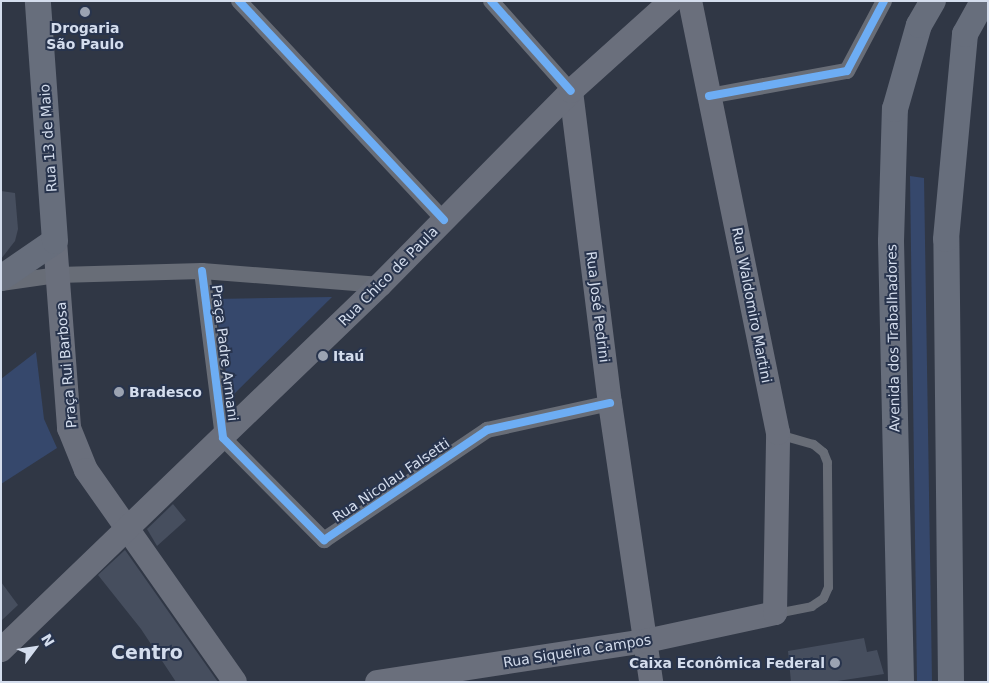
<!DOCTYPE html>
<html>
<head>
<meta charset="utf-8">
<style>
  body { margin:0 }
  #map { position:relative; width:989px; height:683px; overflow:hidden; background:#303745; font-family:"DejaVu Sans",sans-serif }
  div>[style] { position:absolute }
  .green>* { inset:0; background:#36486c }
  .building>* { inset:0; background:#464e5e }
  .lane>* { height:9px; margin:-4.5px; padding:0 4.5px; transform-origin:4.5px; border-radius:4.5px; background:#686d77 }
  .street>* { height:16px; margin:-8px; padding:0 8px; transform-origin:8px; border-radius:8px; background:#686d77 }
  .secondary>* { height:24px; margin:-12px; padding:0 12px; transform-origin:12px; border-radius:12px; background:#6a6f7c }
  .primary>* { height:26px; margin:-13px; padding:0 13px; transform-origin:13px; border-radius:13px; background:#676e7c }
  .cycleway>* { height:8px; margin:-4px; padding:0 4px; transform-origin:4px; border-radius:4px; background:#6dadf4 }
  .dots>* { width:14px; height:14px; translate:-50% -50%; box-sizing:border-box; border:2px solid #28344d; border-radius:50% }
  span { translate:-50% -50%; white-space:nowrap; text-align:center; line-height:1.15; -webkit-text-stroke:4px #28344d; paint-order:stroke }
  .poi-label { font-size:14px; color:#d4dded; font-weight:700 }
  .left { translate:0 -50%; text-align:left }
  .right { translate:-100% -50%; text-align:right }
  .street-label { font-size:14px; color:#d4dded }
  .district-label { font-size:19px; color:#d4dded; font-weight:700 }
  .frame { position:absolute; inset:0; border:2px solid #d4dded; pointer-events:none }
  .north { position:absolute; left:10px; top:623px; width:50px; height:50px; -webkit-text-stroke:4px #28344d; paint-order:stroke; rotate:59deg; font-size:14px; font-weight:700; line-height:20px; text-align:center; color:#d4dded }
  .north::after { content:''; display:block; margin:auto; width:18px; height:22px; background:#d4dded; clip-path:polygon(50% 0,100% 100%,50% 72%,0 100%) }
</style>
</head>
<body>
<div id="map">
  <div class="green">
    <i style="clip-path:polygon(910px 176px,924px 178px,932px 682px,917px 682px)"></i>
    <i style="clip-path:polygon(332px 297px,231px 397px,230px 397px,214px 299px)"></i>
    <i style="clip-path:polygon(36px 352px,44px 419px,57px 448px,1px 484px,1px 379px)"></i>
  </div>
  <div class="building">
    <i style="clip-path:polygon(1px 191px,15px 193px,18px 229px,15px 241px,1px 259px)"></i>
    <i style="clip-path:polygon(173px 504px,186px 520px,157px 546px,147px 529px)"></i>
    <i style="clip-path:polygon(125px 550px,218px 682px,176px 682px,141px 629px,98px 575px)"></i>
    <i style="clip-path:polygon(1px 582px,18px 605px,1px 621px)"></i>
    <i style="clip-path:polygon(864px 638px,867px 652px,877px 650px,884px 674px,831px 682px,791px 682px,788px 651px)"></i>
  </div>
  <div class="lane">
    <i style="left:776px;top:613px;width:36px;rotate:-11deg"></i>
    <i style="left:811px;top:606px;width:14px;rotate:-34deg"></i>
    <i style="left:823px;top:598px;width:12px;rotate:-66deg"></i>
    <i style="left:828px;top:587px;width:125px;rotate:-90.5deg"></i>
    <i style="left:827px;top:462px;width:11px;rotate:-112deg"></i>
    <i style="left:823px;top:452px;width:13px;rotate:-141deg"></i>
    <i style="left:813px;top:444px;width:35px;rotate:-164deg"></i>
  </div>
  <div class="street">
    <i style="left:239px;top:1px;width:300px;rotate:46.9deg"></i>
    <i style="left:491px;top:1px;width:120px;rotate:48.4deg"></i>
    <i style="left:709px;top:96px;width:140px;rotate:-10.3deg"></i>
    <i style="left:847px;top:71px;width:79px;rotate:-62.1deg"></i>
    <i style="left:202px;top:271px;width:168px;rotate:82.8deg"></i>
    <i style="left:223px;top:438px;width:144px;rotate:45.3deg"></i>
    <i style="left:324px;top:540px;width:197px;rotate:-34deg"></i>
    <i style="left:487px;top:430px;width:126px;rotate:-12.4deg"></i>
    <i style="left:1px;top:283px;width:58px;rotate:-8deg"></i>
    <i style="left:58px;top:275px;width:144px;rotate:-1.6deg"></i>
    <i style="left:202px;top:271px;width:179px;rotate:4.5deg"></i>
  </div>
  <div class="secondary">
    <i style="left:571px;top:91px;width:314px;rotate:82.9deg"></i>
    <i style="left:610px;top:403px;width:282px;rotate:81.6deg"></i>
    <i style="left:55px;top:241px;width:188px;rotate:85.7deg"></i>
    <i style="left:69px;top:428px;width:45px;rotate:68deg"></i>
    <i style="left:86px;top:470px;width:259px;rotate:54.9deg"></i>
    <i style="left:1px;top:650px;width:526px;rotate:-43.92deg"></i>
    <i style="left:380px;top:285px;width:272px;rotate:-45.4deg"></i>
    <i style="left:571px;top:91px;width:135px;rotate:-42deg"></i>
    <i style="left:377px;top:682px;width:272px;rotate:-8.7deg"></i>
    <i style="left:646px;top:641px;width:132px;rotate:-12.2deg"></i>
    <i style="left:775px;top:613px;width:180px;rotate:-89deg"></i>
    <i style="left:778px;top:433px;width:441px;rotate:-101.5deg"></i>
  </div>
  <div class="primary">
    <i style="left:1px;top:278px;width:65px;rotate:-34.4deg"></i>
    <i style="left:55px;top:241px;width:241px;rotate:-94.1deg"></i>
    <i style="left:901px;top:682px;width:441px;rotate:-91.3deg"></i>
    <i style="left:891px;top:241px;width:132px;rotate:-88.3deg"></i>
    <i style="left:895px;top:109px;width:87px;rotate:-74.1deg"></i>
    <i style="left:919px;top:25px;width:28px;rotate:-60deg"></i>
    <i style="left:951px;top:682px;width:443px;rotate:-90.6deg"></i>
    <i style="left:946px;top:239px;width:206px;rotate:-84.7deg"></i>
    <i style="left:965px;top:34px;width:38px;rotate:-61deg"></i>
  </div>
  <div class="cycleway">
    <i style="left:239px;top:1px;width:300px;rotate:46.9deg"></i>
    <i style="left:491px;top:1px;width:120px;rotate:48.4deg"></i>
    <i style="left:709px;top:96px;width:140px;rotate:-10.3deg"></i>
    <i style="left:847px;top:71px;width:79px;rotate:-62.1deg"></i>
    <i style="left:202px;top:271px;width:168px;rotate:82.8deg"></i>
    <i style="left:223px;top:438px;width:144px;rotate:45.3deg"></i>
    <i style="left:324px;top:540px;width:197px;rotate:-34deg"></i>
    <i style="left:487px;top:430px;width:126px;rotate:-12.4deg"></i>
  </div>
  <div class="dots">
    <i style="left:85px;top:12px;background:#9ba3b2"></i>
    <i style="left:323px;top:356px;background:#9ba3b2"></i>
    <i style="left:119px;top:392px;background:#9ba3b2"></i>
    <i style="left:835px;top:663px;background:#9ba3b2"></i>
  </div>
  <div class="poi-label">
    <span style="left:85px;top:36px">Drogaria<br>São Paulo</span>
    <span class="left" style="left:333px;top:356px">Itaú</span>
    <span class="left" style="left:129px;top:392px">Bradesco</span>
    <span class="right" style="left:825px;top:663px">Caixa Econômica Federal</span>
  </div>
  <div class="street-label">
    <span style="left:48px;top:138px;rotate:-94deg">Rua 13 de Maio</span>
    <span style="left:388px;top:276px;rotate:-45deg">Rua Chico de Paula</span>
    <span style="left:752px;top:305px;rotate:79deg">Rua Waldomiro Martini</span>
    <span style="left:598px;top:307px;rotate:83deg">Rua José Pedrini</span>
    <span style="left:893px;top:338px;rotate:-91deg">Avenida dos Trabalhadores</span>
    <span style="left:225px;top:353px;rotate:83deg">Praça Padre Armani</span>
    <span style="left:66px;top:365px;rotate:-95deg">Praça Rui Barbosa</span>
    <span style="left:391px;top:480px;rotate:-34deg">Rua Nicolau Falsetti</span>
    <span style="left:577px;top:651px;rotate:-9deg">Rua Siqueira Campos</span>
  </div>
  <div class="district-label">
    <span style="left:147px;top:653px">Centro</span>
  </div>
  <div class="frame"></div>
  <div class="north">N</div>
</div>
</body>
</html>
